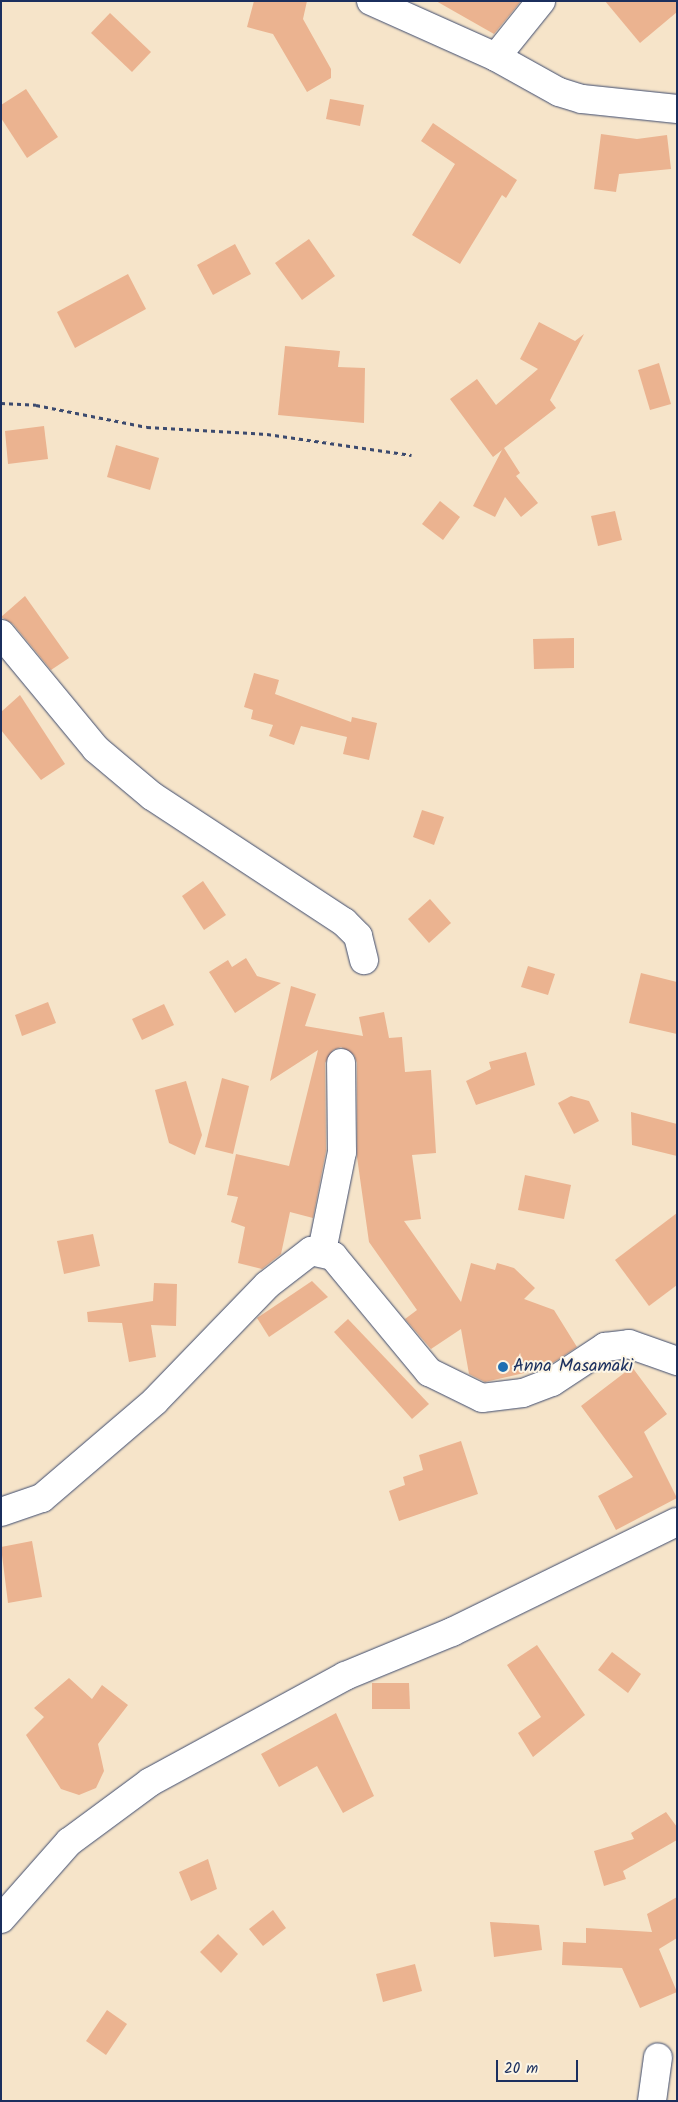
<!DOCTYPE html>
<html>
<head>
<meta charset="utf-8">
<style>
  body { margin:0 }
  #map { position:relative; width:678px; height:2102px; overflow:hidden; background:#f6e4c9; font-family:Kalam,sans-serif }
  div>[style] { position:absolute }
  .building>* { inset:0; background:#ebb390 }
  .path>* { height:3px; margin-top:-1.5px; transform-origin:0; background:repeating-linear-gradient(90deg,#3c4a6e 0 4px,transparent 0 8px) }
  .roads { filter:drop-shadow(0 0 1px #3c4a6e) drop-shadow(0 0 1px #3c4a6e) }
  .minor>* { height:28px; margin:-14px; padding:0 14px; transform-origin:14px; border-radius:14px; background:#fff }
  .dots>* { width:14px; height:14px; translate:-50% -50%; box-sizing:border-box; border:2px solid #fcf5e5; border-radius:50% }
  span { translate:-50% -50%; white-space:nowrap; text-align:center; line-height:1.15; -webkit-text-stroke:4px #fcf5e5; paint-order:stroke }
  .poi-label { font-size:18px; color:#1b2f5e }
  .left { translate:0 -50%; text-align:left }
  .frame { position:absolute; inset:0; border:2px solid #1b2f5e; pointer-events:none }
  .scale { position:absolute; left:496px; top:2060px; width:82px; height:22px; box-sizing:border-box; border:2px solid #1b2f5e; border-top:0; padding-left:6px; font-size:15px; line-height:18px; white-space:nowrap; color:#1b2f5e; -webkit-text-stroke:4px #fcf5e5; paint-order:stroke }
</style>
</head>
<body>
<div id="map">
  <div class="building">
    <i style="clip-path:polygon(254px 1px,307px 1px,303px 19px,331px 69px,331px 78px,307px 92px,273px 34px,247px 27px)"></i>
    <i style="clip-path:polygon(436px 1px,521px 1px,494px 34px)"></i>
    <i style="clip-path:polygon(605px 1px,677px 1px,677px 12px,640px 43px)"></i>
    <i style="clip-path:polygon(110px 13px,151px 52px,132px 72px,91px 33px)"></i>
    <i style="clip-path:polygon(26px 89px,58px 137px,27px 158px,1px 118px,1px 105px)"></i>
    <i style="clip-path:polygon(330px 99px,364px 105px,360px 126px,326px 119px)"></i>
    <i style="clip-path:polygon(433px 123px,517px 180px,506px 198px,502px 195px,460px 264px,412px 235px,455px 164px,421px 141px)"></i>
    <i style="clip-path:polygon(601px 134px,637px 139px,667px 135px,671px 169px,619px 174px,616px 192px,594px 189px)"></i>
    <i style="clip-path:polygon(309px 239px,335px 276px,302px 300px,275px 263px)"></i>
    <i style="clip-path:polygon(235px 244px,251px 274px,213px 295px,197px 265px)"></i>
    <i style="clip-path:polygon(128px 274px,146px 309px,75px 348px,57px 312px)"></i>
    <i style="clip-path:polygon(539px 322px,575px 341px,584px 334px,550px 400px,556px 408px,504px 448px,520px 473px,516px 476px,538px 503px,521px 517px,505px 497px,495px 517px,473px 506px,502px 450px,493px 457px,450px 399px,477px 379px,496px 405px,538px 369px,520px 359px)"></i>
    <i style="clip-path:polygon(285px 346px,340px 351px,338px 367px,365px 368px,364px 423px,278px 415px)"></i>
    <i style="clip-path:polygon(659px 363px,671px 404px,650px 410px,638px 370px)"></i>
    <i style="clip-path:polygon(44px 426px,48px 459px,8px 464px,5px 431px)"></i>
    <i style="clip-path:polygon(116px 445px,159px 458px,150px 490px,107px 477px)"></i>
    <i style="clip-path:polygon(440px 501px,460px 517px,443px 540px,422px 524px)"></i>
    <i style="clip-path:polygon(615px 511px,622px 540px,598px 546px,591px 516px)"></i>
    <i style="clip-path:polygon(25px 596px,69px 658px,51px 670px,13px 624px,1px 617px)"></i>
    <i style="clip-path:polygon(574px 638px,574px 668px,534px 669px,533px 639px)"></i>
    <i style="clip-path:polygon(254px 673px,279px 680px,275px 694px,351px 722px,352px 717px,377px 723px,369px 760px,343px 754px,347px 737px,301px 726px,294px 745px,269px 736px,273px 725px,251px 719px,253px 710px,244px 707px)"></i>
    <i style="clip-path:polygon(20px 695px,65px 764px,41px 780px,1px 730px,1px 712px)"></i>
    <i style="clip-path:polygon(422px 810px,444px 817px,434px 845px,413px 837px)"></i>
    <i style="clip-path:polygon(203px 881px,226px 915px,204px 930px,182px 896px)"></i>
    <i style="clip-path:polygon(430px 899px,451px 923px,429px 943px,408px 919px)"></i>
    <i style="clip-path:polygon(246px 958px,257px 976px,281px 983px,235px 1013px,209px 972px,228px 960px,232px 967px)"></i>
    <i style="clip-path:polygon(528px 966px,555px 974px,548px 995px,521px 987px)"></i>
    <i style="clip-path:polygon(641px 973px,677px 982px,677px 1034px,629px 1023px)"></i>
    <i style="clip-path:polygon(291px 986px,316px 994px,305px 1026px,363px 1036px,359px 1017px,384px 1012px,389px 1038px,402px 1037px,405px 1072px,431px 1070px,436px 1153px,412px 1155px,421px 1219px,404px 1221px,461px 1302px,471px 1263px,495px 1270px,497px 1263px,514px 1268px,535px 1288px,524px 1299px,554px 1310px,577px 1347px,545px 1368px,485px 1382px,469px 1374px,461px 1329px,431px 1349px,405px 1319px,417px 1310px,369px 1242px,357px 1157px,357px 1063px,354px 1055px,341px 1047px,333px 1050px,325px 1063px,326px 1151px,313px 1218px,290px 1212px,281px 1254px,262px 1269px,238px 1263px,245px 1227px,231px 1222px,238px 1197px,227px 1195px,236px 1154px,289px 1166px,318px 1050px,270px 1081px)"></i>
    <i style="clip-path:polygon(48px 1002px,56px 1023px,22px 1036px,15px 1015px)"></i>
    <i style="clip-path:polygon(164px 1004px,174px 1025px,142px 1040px,132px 1019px)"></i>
    <i style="clip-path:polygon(526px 1052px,535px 1085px,476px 1105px,466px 1081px,491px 1069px,489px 1062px)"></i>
    <i style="clip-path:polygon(222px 1078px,249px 1086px,233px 1154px,205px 1147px)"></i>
    <i style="clip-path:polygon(186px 1081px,202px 1135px,195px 1155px,169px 1143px,155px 1090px)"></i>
    <i style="clip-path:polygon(571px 1096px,589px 1101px,599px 1121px,574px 1134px,558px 1103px)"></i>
    <i style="clip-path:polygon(631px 1112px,677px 1124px,677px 1156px,632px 1145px)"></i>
    <i style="clip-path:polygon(525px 1175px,571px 1185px,564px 1219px,518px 1210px)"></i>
    <i style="clip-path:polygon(677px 1213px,677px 1285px,649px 1306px,615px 1260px)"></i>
    <i style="clip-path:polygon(93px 1234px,100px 1266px,64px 1274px,57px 1241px)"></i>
    <i style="clip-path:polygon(312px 1281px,328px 1297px,269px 1337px,257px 1318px)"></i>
    <i style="clip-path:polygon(154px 1283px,177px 1284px,176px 1326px,151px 1325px,156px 1357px,129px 1362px,122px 1323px,88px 1322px,87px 1312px,153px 1301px)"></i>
    <i style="clip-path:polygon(348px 1319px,429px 1404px,412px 1419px,334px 1332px)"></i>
    <i style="clip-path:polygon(632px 1367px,667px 1414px,644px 1432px,677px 1498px,616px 1530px,598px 1496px,633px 1477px,581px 1406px)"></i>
    <i style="clip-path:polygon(461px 1441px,478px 1494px,399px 1521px,389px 1491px,405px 1485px,403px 1477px,423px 1470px,419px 1455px)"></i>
    <i style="clip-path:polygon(32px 1541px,42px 1597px,8px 1603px,1px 1547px)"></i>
    <i style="clip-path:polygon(537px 1645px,585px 1715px,533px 1757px,518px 1733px,541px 1717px,507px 1665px)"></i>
    <i style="clip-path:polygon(612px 1652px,641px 1674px,628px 1693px,598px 1670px)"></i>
    <i style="clip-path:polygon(69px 1678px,92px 1699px,102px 1685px,128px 1705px,98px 1744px,104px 1771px,96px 1788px,79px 1795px,61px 1789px,26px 1735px,44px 1717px,34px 1708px)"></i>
    <i style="clip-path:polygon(372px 1683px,409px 1683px,410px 1709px,372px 1709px)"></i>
    <i style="clip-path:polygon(336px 1713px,374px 1796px,343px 1813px,317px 1766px,279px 1787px,261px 1754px)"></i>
    <i style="clip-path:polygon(666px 1812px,677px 1827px,677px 1840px,623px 1871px,626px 1879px,604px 1886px,594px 1851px,634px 1839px,631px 1833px)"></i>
    <i style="clip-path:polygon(208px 1859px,217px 1889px,191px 1901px,179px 1872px)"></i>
    <i style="clip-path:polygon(677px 1897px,677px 1938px,659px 1949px,677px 1992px,640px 2008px,622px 1968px,562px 1965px,563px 1942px,586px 1943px,586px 1928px,652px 1932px,647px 1914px)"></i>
    <i style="clip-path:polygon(273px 1910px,286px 1928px,263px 1946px,249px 1929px)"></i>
    <i style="clip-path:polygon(490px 1922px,539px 1925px,542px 1950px,494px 1957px)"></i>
    <i style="clip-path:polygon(218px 1934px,238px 1954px,221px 1973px,200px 1952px)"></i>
    <i style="clip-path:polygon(415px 1964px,422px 1991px,383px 2002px,376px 1974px)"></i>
    <i style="clip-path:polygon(107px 2010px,127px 2024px,106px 2055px,86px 2041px)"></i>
  </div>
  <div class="path">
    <i style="left:1px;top:403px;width:35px;rotate:3deg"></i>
    <i style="left:36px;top:405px;width:113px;rotate:11.2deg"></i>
    <i style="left:147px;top:427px;width:120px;rotate:3.3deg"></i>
    <i style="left:267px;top:434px;width:146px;rotate:8.3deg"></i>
  </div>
  <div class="roads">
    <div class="minor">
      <i style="left:371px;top:1px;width:137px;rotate:24.1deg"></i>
      <i style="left:496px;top:57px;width:72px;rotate:29.1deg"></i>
      <i style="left:559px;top:92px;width:24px;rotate:17deg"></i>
      <i style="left:582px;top:99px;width:96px;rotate:6deg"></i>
      <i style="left:496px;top:57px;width:72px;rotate:-51.2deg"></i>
      <i style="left:1px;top:634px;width:149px;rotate:50.4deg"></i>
      <i style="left:96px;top:749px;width:73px;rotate:40deg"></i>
      <i style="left:152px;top:796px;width:230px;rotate:33.3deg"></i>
      <i style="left:344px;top:922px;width:20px;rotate:45deg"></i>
      <i style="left:358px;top:936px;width:25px;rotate:76deg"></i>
      <i style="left:322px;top:1251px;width:101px;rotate:-78.6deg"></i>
      <i style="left:342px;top:1152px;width:89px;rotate:-90.6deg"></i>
      <i style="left:1px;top:1512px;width:43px;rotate:-18.9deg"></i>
      <i style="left:42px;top:1498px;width:149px;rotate:-40.6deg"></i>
      <i style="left:155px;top:1401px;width:161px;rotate:-46deg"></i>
      <i style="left:267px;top:1285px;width:56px;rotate:-37.7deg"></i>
      <i style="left:311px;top:1251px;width:23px;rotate:13deg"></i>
      <i style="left:333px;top:1256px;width:151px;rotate:50.4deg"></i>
      <i style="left:429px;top:1372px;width:59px;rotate:26.1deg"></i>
      <i style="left:482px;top:1398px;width:41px;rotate:-7deg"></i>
      <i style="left:523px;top:1393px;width:31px;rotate:-21deg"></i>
      <i style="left:552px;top:1382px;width:64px;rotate:-33.4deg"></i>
      <i style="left:605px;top:1347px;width:24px;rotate:-7deg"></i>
      <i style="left:629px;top:1344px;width:51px;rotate:19.5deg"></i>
      <i style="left:1px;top:1919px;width:103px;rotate:-48.6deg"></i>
      <i style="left:69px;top:1842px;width:101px;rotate:-36.5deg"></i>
      <i style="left:150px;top:1782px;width:222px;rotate:-28.5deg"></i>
      <i style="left:345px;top:1676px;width:116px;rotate:-22.4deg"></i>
      <i style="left:452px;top:1632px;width:250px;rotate:-26.1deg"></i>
      <i style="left:652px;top:2101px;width:44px;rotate:-82.2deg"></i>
    </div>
  </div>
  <div class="dots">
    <i style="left:503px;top:1367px;background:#1f6fb2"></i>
  </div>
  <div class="poi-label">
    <span class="left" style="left:513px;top:1367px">Anna Masamaki</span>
  </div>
  <div class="frame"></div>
  <div class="scale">20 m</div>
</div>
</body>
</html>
